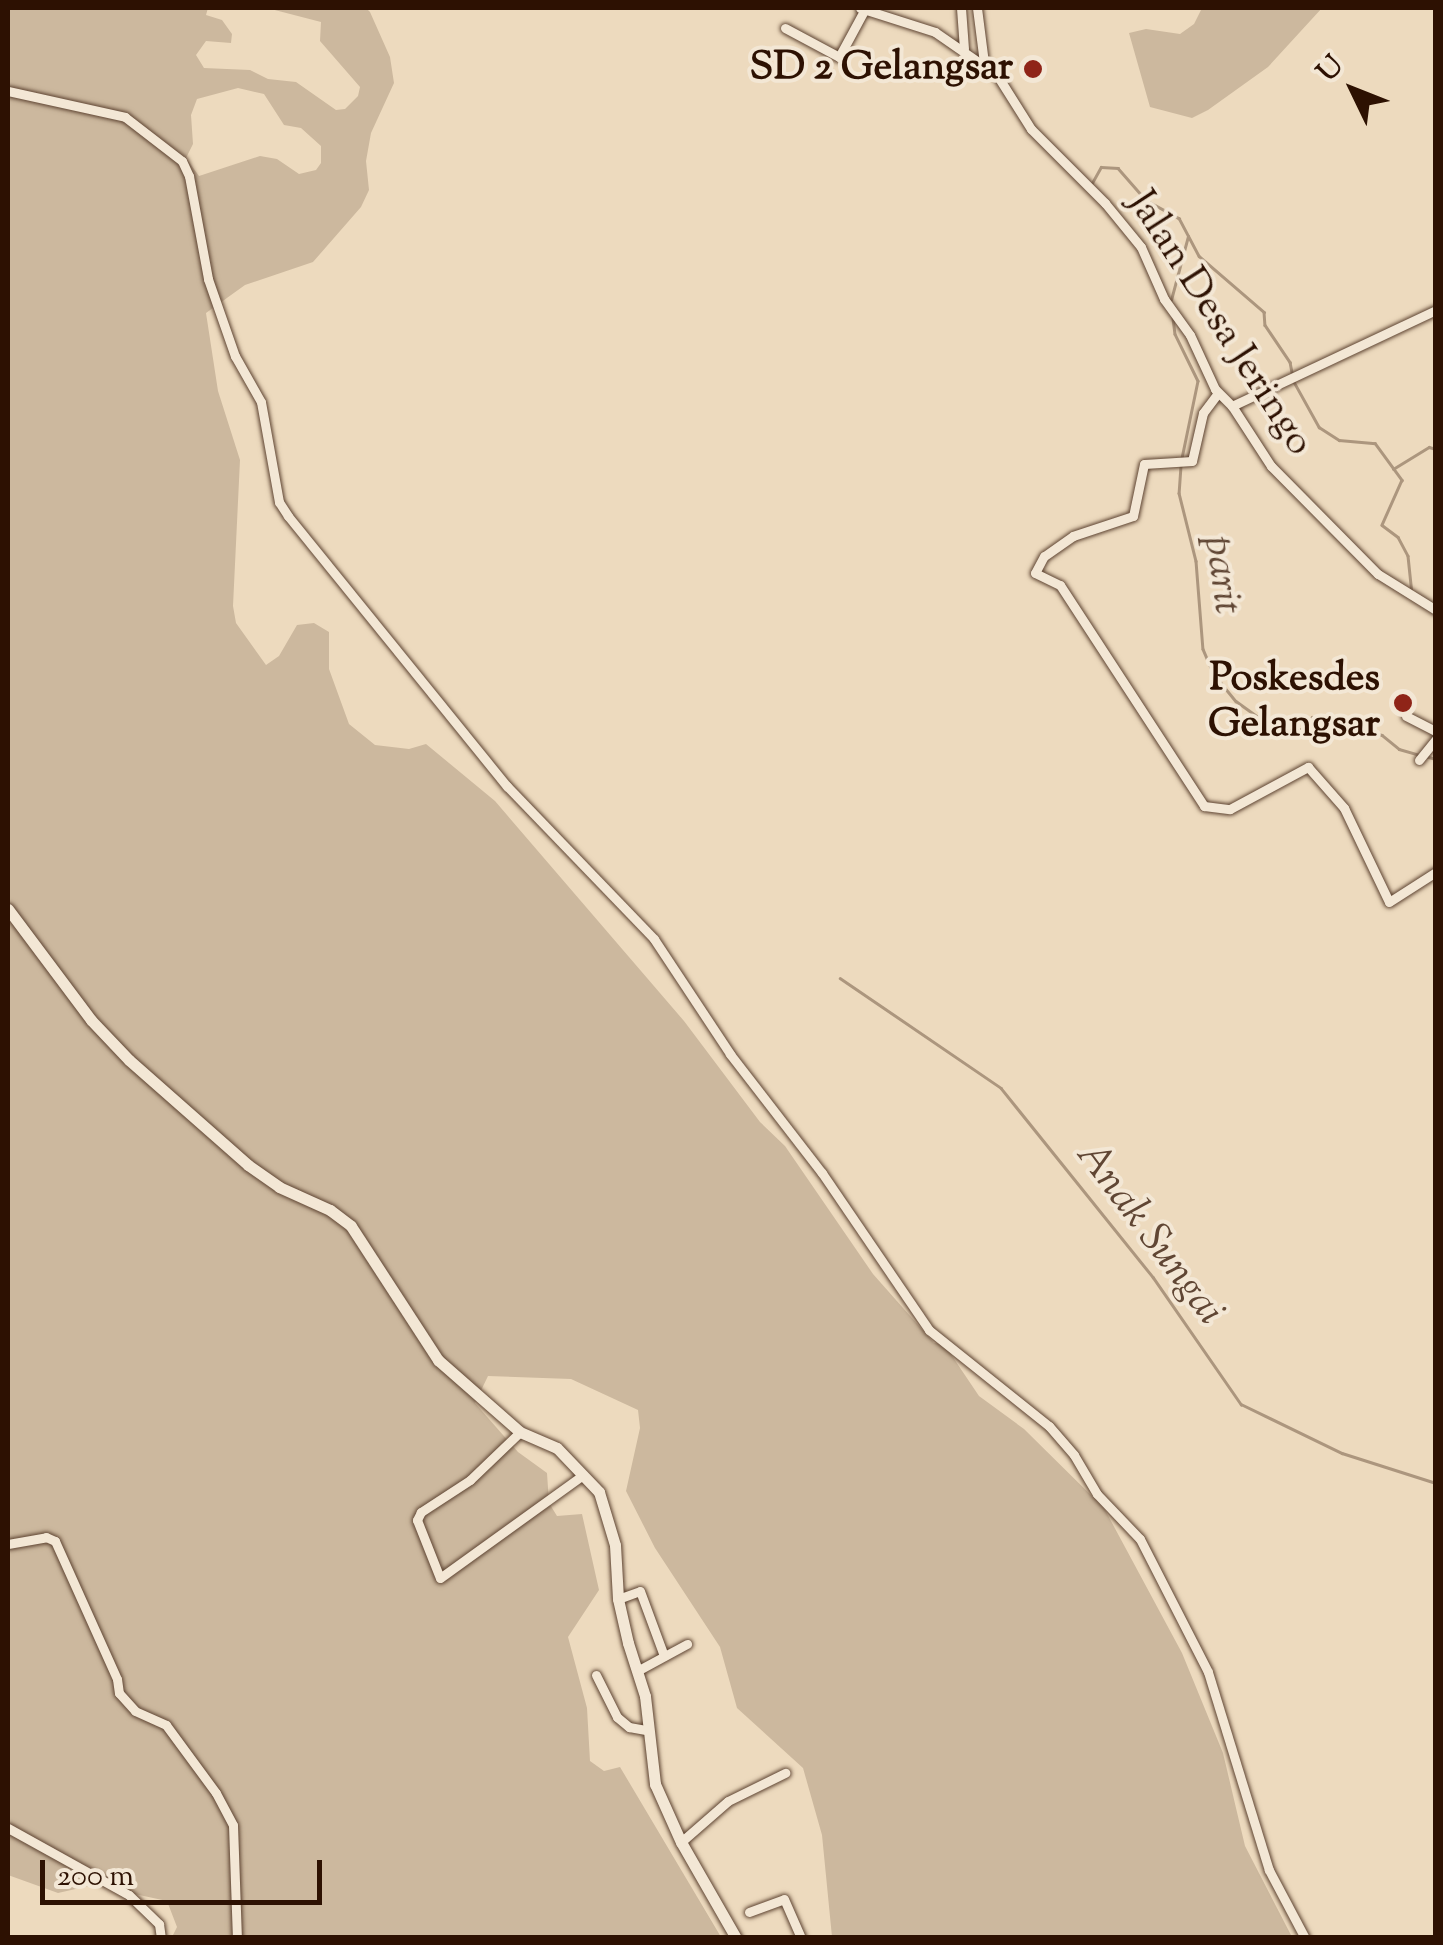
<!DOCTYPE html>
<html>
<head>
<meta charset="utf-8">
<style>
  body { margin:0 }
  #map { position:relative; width:1443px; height:1945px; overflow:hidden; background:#eddabe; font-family:"Sorts Mill Goudy",serif }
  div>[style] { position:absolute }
  .green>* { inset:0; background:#ccb89e }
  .stream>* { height:2.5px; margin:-1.25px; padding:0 1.25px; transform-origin:1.25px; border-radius:1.25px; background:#ac967e }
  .roads { filter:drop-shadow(0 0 2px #5d4331) drop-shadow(0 0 2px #5d4331) }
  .minor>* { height:9px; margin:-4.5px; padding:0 4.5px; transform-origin:4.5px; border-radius:4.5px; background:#f3e7d5 }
  .tertiary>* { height:11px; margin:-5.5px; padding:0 5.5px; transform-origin:5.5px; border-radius:5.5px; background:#f3e7d5 }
  .dots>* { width:28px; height:28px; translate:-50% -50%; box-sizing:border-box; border:5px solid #f3e7d5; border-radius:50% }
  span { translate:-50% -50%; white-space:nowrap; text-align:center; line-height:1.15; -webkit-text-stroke:8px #f3e7d5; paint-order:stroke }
  .poi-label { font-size:40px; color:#2d1102; font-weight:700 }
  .right { translate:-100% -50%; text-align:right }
  .street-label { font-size:40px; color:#2d1102 }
  .water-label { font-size:42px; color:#604634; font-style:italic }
  .frame { position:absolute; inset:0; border:10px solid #2d1102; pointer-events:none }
  .north { position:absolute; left:1303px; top:40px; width:100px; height:100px; -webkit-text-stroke:8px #f3e7d5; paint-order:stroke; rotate:313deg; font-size:28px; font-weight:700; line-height:40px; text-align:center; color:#2d1102 }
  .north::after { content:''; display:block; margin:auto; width:35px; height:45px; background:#2d1102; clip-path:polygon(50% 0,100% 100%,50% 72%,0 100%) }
  .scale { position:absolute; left:40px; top:1860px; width:282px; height:45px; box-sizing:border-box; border:5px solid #2d1102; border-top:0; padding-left:12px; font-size:30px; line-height:35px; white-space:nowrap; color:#2d1102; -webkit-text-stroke:8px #f3e7d5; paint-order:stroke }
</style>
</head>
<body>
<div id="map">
  <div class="green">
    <i style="clip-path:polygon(evenodd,8px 8px,208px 8px,206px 15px,222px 20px,232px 34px,231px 43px,206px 41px,196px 55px,204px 68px,250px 70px,268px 79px,296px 82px,336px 110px,345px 109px,358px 96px,360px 87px,320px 41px,321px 22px,267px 8px,366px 8px,370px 12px,390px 57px,394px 83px,371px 133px,366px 161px,369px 190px,361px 207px,313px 262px,245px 285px,206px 313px,218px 391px,240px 460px,233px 606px,236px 623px,266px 665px,279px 656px,297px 625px,314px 623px,329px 632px,329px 669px,349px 724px,375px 745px,409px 749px,426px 744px,495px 801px,684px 1021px,760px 1122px,785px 1146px,873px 1274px,934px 1343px,944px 1344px,979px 1396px,1024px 1429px,1104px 1508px,1182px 1653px,1223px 1753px,1245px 1846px,1292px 1937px,832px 1937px,822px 1835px,803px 1768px,737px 1708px,720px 1647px,655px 1548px,626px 1491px,640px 1428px,638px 1410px,571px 1379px,488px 1376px,475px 1403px,518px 1452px,547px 1473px,549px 1503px,557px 1516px,582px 1514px,599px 1590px,568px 1637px,587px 1708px,590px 1761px,604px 1771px,620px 1767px,721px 1937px,172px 1937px,177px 1927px,167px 1901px,93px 1885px,58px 1893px,8px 1875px,8px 8px,238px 88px,264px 94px,284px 125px,301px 128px,321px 146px,321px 163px,316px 170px,299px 174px,277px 159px,260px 156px,199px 176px,186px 158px,193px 144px,191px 115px,197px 99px,238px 88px)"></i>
    <i style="clip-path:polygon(1202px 8px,1322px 8px,1268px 67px,1208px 110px,1192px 118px,1150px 107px,1129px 33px,1146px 29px,1180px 34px,1194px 24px)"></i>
  </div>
  <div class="stream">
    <i style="left:1092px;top:183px;width:18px;rotate:-61deg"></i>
    <i style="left:1101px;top:167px;width:17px;rotate:3deg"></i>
    <i style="left:1118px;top:168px;width:43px;rotate:48.8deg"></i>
    <i style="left:1146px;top:200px;width:38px;rotate:29deg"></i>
    <i style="left:1179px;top:218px;width:43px;rotate:62.2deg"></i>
    <i style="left:1199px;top:256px;width:86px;rotate:40.7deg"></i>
    <i style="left:1264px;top:312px;width:13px;rotate:86deg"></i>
    <i style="left:1265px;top:325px;width:45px;rotate:56deg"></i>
    <i style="left:1290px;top:362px;width:10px;rotate:79deg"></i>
    <i style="left:1171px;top:300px;width:66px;rotate:-75.1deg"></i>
    <i style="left:1173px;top:318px;width:16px;rotate:83deg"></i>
    <i style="left:1175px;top:334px;width:52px;rotate:63.9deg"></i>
    <i style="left:1198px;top:381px;width:79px;rotate:101.7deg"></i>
    <i style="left:1293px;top:380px;width:54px;rotate:61deg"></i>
    <i style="left:1319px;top:427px;width:24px;rotate:33deg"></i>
    <i style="left:1339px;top:440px;width:36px;rotate:5deg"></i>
    <i style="left:1375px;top:443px;width:46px;rotate:53.9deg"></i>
    <i style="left:1402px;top:480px;width:49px;rotate:114deg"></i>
    <i style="left:1382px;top:525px;width:20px;rotate:37deg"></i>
    <i style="left:1398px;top:537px;width:21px;rotate:62deg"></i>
    <i style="left:1408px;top:556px;width:36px;rotate:84deg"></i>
    <i style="left:1181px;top:466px;width:27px;rotate:94deg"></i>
    <i style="left:1179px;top:493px;width:70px;rotate:76deg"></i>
    <i style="left:1196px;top:561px;width:88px;rotate:85.5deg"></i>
    <i style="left:1203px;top:649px;width:26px;rotate:67deg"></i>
    <i style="left:1213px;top:673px;width:36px;rotate:51deg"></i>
    <i style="left:1236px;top:701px;width:49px;rotate:35.9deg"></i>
    <i style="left:1276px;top:730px;width:25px;rotate:-2deg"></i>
    <i style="left:1301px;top:729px;width:16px;rotate:-47deg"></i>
    <i style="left:1312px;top:717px;width:72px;rotate:14.4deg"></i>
    <i style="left:1382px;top:735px;width:22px;rotate:39deg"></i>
    <i style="left:1399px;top:749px;width:19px;rotate:16deg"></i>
    <i style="left:1393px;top:469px;width:42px;rotate:-31.4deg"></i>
    <i style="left:1429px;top:447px;width:7px;rotate:16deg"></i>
    <i style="left:1425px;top:756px;width:11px;rotate:15deg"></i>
    <i style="left:840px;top:978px;width:195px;rotate:34.3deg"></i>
    <i style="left:1001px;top:1088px;width:243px;rotate:51.2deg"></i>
    <i style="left:1153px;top:1277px;width:155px;rotate:55.3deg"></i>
    <i style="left:1241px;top:1404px;width:112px;rotate:25.9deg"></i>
    <i style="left:1342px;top:1453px;width:99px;rotate:17.7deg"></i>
  </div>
  <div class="roads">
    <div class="minor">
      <i style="left:860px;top:8px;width:79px;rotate:17.7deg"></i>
      <i style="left:935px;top:32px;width:75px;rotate:34.7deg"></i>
      <i style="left:997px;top:75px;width:64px;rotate:57.8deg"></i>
      <i style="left:1031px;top:129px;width:105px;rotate:45deg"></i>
      <i style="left:1105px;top:203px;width:57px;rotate:50.7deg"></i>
      <i style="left:1141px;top:247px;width:57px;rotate:66.1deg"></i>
      <i style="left:1164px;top:299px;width:44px;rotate:54.2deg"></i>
      <i style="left:1190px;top:335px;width:60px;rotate:65.2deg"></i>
      <i style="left:1215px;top:389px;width:24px;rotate:45deg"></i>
      <i style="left:1232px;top:406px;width:72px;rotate:57deg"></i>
      <i style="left:1271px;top:466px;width:152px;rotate:45.3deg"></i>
      <i style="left:1378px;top:574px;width:68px;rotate:31.8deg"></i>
      <i style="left:961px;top:8px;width:41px;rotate:85.8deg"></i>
      <i style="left:977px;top:8px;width:55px;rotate:82.7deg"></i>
      <i style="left:785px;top:28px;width:61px;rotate:28.2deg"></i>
      <i style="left:839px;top:57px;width:55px;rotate:-61.6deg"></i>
      <i style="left:8px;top:91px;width:120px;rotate:12.5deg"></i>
      <i style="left:125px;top:117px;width:72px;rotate:37.7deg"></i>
      <i style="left:182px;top:161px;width:17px;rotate:65deg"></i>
      <i style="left:189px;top:176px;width:105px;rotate:79.5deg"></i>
      <i style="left:208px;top:279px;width:82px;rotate:70.7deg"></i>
      <i style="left:235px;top:356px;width:53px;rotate:60.5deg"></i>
      <i style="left:261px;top:402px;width:102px;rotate:79.8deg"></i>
      <i style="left:279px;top:502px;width:17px;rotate:57deg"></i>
      <i style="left:288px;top:516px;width:348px;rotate:51deg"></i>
      <i style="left:507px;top:786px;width:212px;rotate:46.1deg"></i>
      <i style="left:654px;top:939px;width:138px;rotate:56.5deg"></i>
      <i style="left:730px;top:1054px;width:150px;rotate:52.3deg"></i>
      <i style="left:822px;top:1173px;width:190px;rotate:55.7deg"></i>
      <i style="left:929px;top:1330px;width:154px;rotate:38.7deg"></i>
      <i style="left:1049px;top:1426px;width:38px;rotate:49deg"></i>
      <i style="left:1074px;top:1455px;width:45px;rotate:59.5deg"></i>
      <i style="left:1097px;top:1494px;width:62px;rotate:46.3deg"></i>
      <i style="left:1140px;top:1539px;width:149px;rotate:62.9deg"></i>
      <i style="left:1208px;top:1672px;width:207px;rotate:72.9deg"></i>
      <i style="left:1269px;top:1870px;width:77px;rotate:62.1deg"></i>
      <i style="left:1218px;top:393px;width:25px;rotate:127deg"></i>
      <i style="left:1203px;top:413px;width:49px;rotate:102.9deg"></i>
      <i style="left:1192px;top:461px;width:48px;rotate:176.4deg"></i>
      <i style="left:1144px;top:464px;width:53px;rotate:101.9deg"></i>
      <i style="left:1133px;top:516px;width:63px;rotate:161.6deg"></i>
      <i style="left:1073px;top:536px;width:35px;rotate:145deg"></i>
      <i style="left:1044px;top:556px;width:19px;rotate:118deg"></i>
      <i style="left:1035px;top:573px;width:28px;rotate:26deg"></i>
      <i style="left:1060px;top:585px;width:264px;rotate:56.9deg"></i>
      <i style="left:1204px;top:806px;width:26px;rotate:7deg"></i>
      <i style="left:1230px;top:809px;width:89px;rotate:-28.3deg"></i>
      <i style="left:1308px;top:767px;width:55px;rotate:48.7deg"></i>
      <i style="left:1344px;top:808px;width:104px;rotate:64.4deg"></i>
      <i style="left:1389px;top:902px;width:56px;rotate:-32.6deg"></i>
      <i style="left:1232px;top:406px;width:225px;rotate:-25.2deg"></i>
      <i style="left:1406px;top:716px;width:34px;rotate:27deg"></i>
      <i style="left:1419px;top:760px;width:27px;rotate:-51deg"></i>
      <i style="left:520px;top:1432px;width:69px;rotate:136.2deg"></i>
      <i style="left:470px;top:1480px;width:59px;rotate:146.9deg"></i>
      <i style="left:421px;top:1512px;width:9px;rotate:117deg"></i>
      <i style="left:417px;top:1520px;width:62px;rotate:68.4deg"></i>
      <i style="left:440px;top:1578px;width:176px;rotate:-35.8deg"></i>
      <i style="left:8px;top:1544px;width:39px;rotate:-10deg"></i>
      <i style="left:46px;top:1537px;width:10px;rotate:24deg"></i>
      <i style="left:55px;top:1541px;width:151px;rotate:65.8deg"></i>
      <i style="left:117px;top:1679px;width:14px;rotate:82deg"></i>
      <i style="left:119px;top:1693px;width:24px;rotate:48deg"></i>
      <i style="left:135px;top:1711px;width:34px;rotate:24deg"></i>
      <i style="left:166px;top:1725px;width:84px;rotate:53.7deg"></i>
      <i style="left:216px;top:1793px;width:36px;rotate:62deg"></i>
      <i style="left:233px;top:1825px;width:113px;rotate:88deg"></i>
      <i style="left:618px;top:1599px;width:23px;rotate:-20deg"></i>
      <i style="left:640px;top:1591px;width:69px;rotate:69.7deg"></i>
      <i style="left:637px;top:1671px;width:57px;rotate:-28.4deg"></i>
      <i style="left:596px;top:1675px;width:47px;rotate:63.4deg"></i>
      <i style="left:617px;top:1717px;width:16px;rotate:40deg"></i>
      <i style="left:629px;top:1727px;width:17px;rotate:10deg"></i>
      <i style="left:8px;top:1828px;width:138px;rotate:29deg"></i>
      <i style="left:129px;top:1895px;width:42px;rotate:44deg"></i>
      <i style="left:159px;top:1924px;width:14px;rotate:82deg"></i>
      <i style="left:681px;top:1842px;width:62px;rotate:-41.1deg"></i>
      <i style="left:728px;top:1801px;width:64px;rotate:-26.2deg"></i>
      <i style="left:749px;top:1912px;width:37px;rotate:-20deg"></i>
      <i style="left:784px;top:1899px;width:43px;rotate:66.4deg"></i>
    </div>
    <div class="tertiary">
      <i style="left:8px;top:909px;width:139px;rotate:53.2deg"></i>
      <i style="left:91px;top:1020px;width:55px;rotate:46.5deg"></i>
      <i style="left:129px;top:1060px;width:159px;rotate:41.4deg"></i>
      <i style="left:248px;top:1165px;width:38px;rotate:35deg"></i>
      <i style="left:279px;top:1187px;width:56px;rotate:24.3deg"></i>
      <i style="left:330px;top:1210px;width:26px;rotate:37deg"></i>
      <i style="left:351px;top:1226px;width:160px;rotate:57deg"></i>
      <i style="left:438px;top:1360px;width:109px;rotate:41.3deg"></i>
      <i style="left:520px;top:1432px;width:40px;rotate:23.4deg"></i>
      <i style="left:557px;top:1448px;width:61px;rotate:46.3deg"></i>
      <i style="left:599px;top:1492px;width:55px;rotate:73.2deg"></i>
      <i style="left:615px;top:1545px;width:54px;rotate:86.8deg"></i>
      <i style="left:618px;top:1599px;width:45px;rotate:77.2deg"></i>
      <i style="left:628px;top:1643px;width:56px;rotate:72.2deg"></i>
      <i style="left:645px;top:1696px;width:89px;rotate:83.5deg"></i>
      <i style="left:655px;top:1784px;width:64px;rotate:65.9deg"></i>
      <i style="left:681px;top:1842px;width:111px;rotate:60.2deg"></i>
    </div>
  </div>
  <div class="dots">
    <i style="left:1033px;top:69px;background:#8f2418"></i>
    <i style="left:1403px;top:703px;background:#8f2418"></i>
  </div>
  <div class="poi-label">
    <span class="right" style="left:1013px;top:69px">SD 2 Gelangsar</span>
    <span class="right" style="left:1380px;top:703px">Poskesdes<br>Gelangsar</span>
  </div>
  <div class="street-label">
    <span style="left:1219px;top:324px;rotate:57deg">Jalan Desa Jeringo</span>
  </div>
  <div class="water-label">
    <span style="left:1221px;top:575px;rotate:82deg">parit</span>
    <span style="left:1149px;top:1234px;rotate:53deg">Anak Sungai</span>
  </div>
  <div class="frame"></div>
  <div class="north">U</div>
  <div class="scale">200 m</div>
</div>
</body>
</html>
